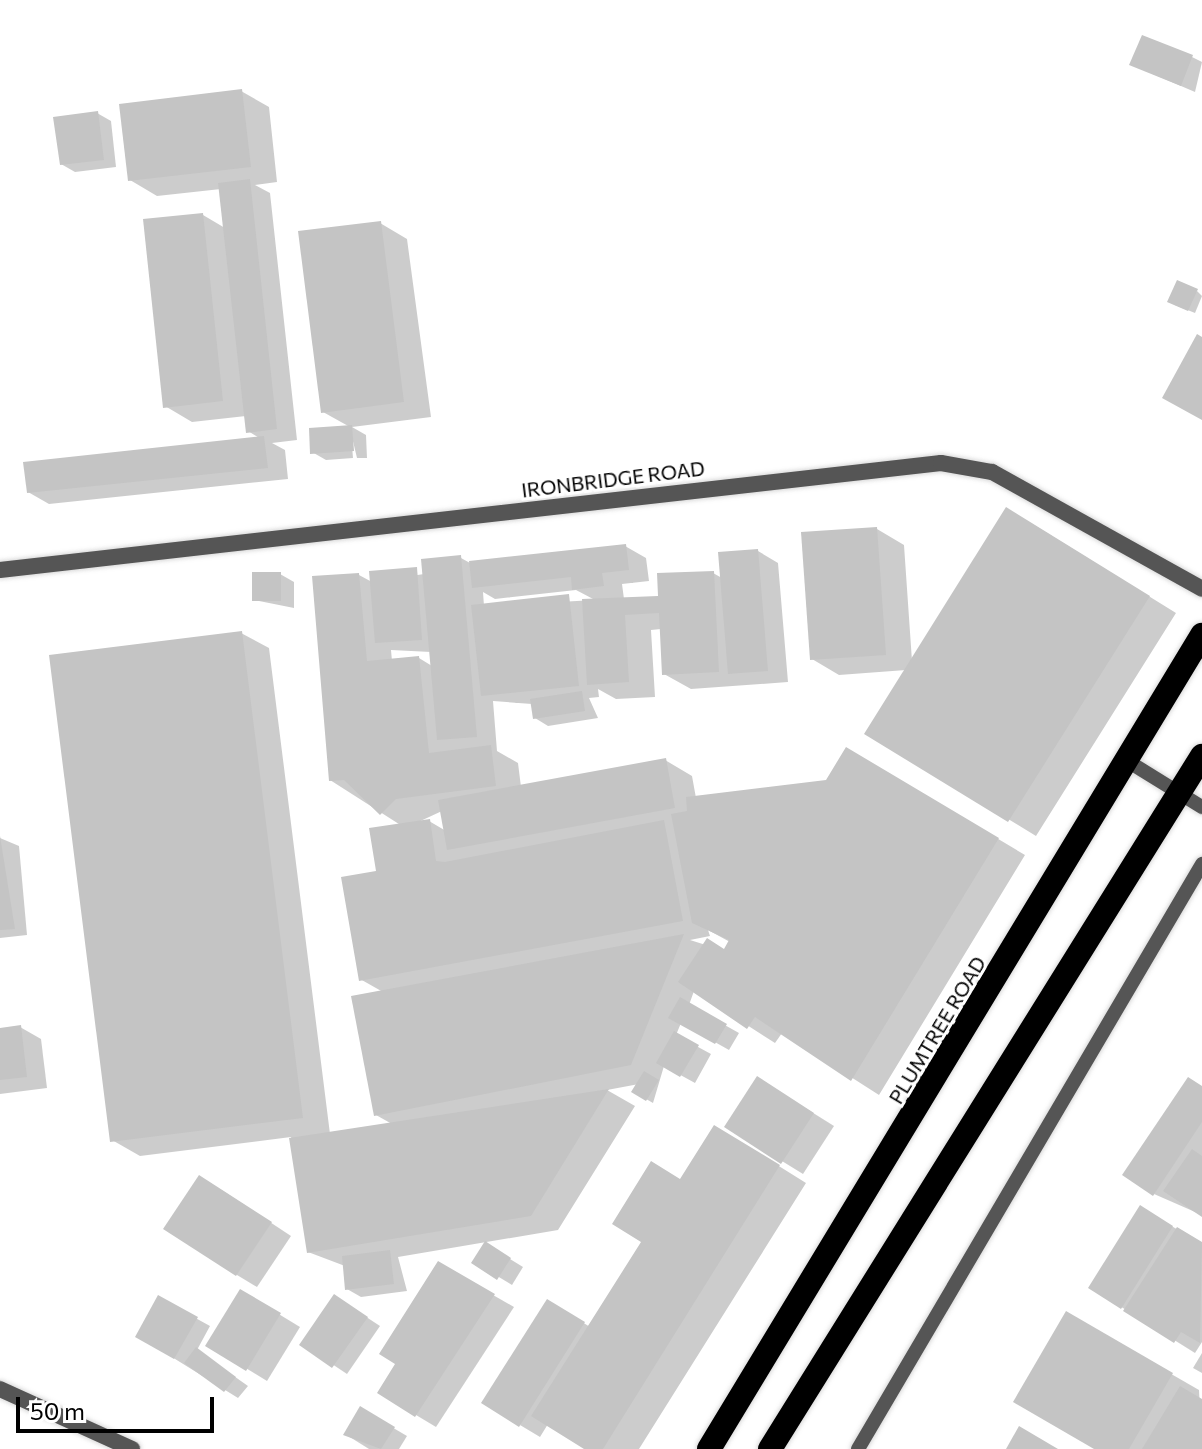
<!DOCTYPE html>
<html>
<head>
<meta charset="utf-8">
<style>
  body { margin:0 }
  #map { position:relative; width:1202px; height:1449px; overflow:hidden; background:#fff; font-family:Commissioner,sans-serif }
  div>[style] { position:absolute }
  .shadow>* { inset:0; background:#0003 }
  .building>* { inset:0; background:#c4c4c4 }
  .roads { filter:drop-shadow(0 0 2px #dbdbdb) drop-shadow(0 0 2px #dbdbdb) }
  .lane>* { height:14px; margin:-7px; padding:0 7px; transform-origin:7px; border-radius:7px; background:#555 }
  .street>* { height:16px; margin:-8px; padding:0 8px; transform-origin:8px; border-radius:8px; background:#555 }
  .highway>* { height:24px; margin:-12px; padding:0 12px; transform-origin:12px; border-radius:12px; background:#000 }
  span { translate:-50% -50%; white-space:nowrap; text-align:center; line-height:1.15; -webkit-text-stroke:6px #fff; paint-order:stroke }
  .street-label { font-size:20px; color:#000 }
  .scale { position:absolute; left:16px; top:1397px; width:198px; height:36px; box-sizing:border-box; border:4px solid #000; border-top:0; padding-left:10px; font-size:24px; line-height:28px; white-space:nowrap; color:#000; -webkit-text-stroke:6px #fff; paint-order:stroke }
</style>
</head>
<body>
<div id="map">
  <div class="shadow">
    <i style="clip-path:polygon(1192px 57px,1202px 62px,1195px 92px,1132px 65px)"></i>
    <i style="clip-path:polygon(241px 91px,269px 107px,277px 182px,255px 185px,270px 193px,297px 440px,272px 443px,285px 450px,288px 479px,49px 504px,28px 492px,261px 439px,248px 431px,246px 416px,192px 422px,165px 406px,203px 215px,225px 228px,221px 189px,157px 196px,130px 180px)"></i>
    <i style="clip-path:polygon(97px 113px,111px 121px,116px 167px,75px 172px,61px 164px)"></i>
    <i style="clip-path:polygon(380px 223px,407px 239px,431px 417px,352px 427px,366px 435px,367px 458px,357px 458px,351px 433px,353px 458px,326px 460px,312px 452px,350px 427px,323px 412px)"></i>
    <i style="clip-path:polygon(1197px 291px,1202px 296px,1195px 313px,1175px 305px)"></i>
    <i style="clip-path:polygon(1034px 525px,1176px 613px,1036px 836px,867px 733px,906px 670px,839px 675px,812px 659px,877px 529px,904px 545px,912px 661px)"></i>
    <i style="clip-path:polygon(evenodd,625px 546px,646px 558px,649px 581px,622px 584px,624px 599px,660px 598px,713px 573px,722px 578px,758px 551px,778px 563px,788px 682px,691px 689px,664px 674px,661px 629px,651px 630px,655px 697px,616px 699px,598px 689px,599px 697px,589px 698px,598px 718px,548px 726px,535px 718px,532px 704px,493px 701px,497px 751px,518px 763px,521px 787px,665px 760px,692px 776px,696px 798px,827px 782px,847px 749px,1025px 855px,879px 1095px,782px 1033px,775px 1043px,694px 991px,689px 1005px,739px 1033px,729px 1050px,681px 1023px,676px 1035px,711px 1054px,695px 1083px,664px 1066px,653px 1103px,634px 1092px,639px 1084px,607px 1090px,635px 1106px,558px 1230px,398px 1257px,407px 1291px,361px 1297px,347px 1289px,345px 1266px,308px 1252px,291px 1137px,140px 1156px,112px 1140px,241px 633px,269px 648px,330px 1134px,392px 1124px,376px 1115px,383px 992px,360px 979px,378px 873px,402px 826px,330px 780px,359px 575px,372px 582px,424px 574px,461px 558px,470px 563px,625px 546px,576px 590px,595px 600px,484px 606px,483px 592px,495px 599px,576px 590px,625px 546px,391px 650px,431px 652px,432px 666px,419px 658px,392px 661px,391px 650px,625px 546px,442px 811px,446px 831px,429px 821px,414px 824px,442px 811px,625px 546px,708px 930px,730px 942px,725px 951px,690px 940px,710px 936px,708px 930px)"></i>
    <i style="clip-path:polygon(280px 574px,294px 582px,294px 608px,254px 600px)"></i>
    <i style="clip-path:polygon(0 838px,19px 846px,27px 935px,0 938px)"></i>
    <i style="clip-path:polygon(20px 1027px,41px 1039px,47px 1088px,0 1094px,0 1030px)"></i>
    <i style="clip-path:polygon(1202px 1087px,1202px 1215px,1154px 1194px)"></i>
    <i style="clip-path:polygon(778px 1091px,834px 1126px,803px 1174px,727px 1127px)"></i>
    <i style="clip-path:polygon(742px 1143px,806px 1183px,639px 1449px,588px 1449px,548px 1424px,540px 1437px,520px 1425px,568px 1313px,590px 1327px,681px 1181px)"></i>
    <i style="clip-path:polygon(220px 1189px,291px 1236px,257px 1287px,237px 1275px)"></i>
    <i style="clip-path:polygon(1141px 1208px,1202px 1244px,1202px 1342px,1195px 1353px,1091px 1288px)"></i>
    <i style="clip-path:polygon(486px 1244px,523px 1267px,512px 1285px,474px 1262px)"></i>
    <i style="clip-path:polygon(439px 1264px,514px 1307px,436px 1427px,416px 1415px,398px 1364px)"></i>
    <i style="clip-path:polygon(241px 1291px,300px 1327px,267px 1381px,208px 1345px)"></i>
    <i style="clip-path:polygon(159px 1298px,210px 1326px,197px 1350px,248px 1386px,238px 1398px,138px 1336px)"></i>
    <i style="clip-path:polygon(348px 1305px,380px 1326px,347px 1374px,302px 1344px)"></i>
    <i style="clip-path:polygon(1067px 1314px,1199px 1390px,1202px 1449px,1098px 1449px)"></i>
    <i style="clip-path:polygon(1202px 1353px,1202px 1373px,1193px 1368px)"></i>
    <i style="clip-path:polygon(361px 1409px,407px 1436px,399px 1449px,369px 1449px,345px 1434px)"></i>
  </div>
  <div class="building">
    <i style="clip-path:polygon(1142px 35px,1193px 55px,1181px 86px,1129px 65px)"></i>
    <i style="clip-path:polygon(242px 89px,251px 167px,128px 181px,119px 104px)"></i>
    <i style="clip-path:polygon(98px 111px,104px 160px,60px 165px,53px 117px)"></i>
    <i style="clip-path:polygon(250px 179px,277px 429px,246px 433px,218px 183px)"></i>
    <i style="clip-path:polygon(203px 213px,223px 401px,163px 408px,143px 219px)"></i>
    <i style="clip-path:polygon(381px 221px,404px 402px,321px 413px,298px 231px)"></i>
    <i style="clip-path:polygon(1177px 280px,1198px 289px,1188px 311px,1167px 302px)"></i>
    <i style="clip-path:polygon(1197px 334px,1202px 337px,1202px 420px,1162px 398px)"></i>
    <i style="clip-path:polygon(352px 425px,354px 451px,310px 454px,309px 428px)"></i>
    <i style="clip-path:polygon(264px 436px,268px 468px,27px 493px,23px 462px)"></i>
    <i style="clip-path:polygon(1006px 507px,1150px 596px,1008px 822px,864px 734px)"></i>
    <i style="clip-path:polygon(877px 527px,886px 655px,810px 660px,801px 532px)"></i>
    <i style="clip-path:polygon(626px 544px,629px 570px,602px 573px,604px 586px,572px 590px,571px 577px,472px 588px,469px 561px)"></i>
    <i style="clip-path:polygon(758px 549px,768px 671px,728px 674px,718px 552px)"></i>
    <i style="clip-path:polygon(461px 555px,477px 737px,437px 740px,421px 559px)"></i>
    <i style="clip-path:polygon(417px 567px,422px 640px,375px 643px,369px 571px)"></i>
    <i style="clip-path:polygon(714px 571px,719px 672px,662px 675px,659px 613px,625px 615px,629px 682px,587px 685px,582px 599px,658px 596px,657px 573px)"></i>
    <i style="clip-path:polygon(252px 572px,281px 572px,281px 601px,252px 601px)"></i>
    <i style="clip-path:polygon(359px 573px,367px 661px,419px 656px,429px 753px,491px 745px,496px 786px,396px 799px,380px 815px,344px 780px,329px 781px,312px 576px)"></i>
    <i style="clip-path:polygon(569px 594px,579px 686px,481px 696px,471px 605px)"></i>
    <i style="clip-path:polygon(242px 631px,303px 1118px,110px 1142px,49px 655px)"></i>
    <i style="clip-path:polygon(582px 691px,585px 711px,533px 719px,530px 699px)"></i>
    <i style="clip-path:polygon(846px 747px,999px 838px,851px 1081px,755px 1017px,747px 1029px,678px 982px,707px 938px,724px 949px,729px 940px,692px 923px,671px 814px,687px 811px,686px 797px,826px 780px)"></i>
    <i style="clip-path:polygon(666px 758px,675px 808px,447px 850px,438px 800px)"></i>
    <i style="clip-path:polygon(430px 819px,436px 861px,445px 862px,664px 820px,683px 921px,359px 981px,341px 877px,376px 871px,369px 828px)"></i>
    <i style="clip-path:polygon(0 836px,15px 929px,0 930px)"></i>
    <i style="clip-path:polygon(684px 934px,631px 1065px,374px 1116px,351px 996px)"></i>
    <i style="clip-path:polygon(680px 997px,727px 1024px,715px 1044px,668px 1018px)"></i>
    <i style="clip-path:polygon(21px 1025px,27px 1077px,0 1080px,0 1028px)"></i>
    <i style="clip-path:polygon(674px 1031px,699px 1045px,680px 1077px,656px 1063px)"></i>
    <i style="clip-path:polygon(644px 1071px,659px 1080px,646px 1101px,631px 1092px)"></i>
    <i style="clip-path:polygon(757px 1076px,814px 1113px,781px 1164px,724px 1127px)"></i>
    <i style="clip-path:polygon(1188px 1077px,1202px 1086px,1202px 1122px,1153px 1196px,1122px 1175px)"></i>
    <i style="clip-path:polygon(609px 1089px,531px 1216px,307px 1253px,289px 1138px)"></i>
    <i style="clip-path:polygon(714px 1125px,780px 1165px,603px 1449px,584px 1449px,531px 1416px,641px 1242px,612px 1224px,651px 1161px,680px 1179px)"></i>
    <i style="clip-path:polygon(1192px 1149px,1202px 1156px,1202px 1217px,1163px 1191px)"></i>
    <i style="clip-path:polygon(199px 1175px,272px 1222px,236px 1276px,163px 1229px)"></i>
    <i style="clip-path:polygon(1140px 1205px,1173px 1226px,1121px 1309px,1088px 1288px)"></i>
    <i style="clip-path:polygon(1177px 1227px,1202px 1242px,1200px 1343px,1181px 1332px,1174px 1343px,1123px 1311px)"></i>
    <i style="clip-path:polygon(485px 1241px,511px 1258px,497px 1280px,471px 1263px)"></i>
    <i style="clip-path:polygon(390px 1250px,394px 1284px,345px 1290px,342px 1256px)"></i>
    <i style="clip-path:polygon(438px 1261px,495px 1294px,415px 1417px,377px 1393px,395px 1364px,379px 1354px)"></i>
    <i style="clip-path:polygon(240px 1289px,281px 1313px,246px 1371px,205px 1346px)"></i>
    <i style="clip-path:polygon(334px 1294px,368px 1317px,332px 1368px,299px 1345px)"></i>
    <i style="clip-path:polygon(158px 1295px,198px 1317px,174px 1359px,135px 1337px)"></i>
    <i style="clip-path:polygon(547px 1299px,585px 1322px,519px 1427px,481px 1403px)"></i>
    <i style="clip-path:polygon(1066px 1311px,1173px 1373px,1129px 1449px,1094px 1449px,1013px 1402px)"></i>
    <i style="clip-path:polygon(196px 1347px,236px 1377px,224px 1392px,184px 1363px)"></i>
    <i style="clip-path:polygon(1180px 1386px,1202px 1399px,1202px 1449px,1142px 1449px)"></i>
    <i style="clip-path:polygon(360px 1406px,395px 1427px,381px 1449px,343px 1435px)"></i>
    <i style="clip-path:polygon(1019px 1426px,1058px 1449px,1006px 1449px)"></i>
  </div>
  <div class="roads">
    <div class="lane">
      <i style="left:1129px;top:762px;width:86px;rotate:31.7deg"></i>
      <i style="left:858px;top:1449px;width:679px;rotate:-59.54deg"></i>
    </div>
    <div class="street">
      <i style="left:0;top:570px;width:947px;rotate:-6.49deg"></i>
      <i style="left:941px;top:463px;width:52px;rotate:10deg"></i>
      <i style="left:992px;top:472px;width:240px;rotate:29.1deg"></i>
      <i style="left:0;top:1389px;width:145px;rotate:24.4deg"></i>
    </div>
    <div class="highway">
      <i style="left:709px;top:1449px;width:952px;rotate:-58.8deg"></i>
      <i style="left:770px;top:1449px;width:817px;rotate:-58.06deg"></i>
    </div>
  </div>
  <div class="street-label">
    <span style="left:613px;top:479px;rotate:-7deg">IRONBRIDGE ROAD</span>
    <span style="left:937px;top:1030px;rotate:-59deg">PLUMTREE ROAD</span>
  </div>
  <div class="scale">50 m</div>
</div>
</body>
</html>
